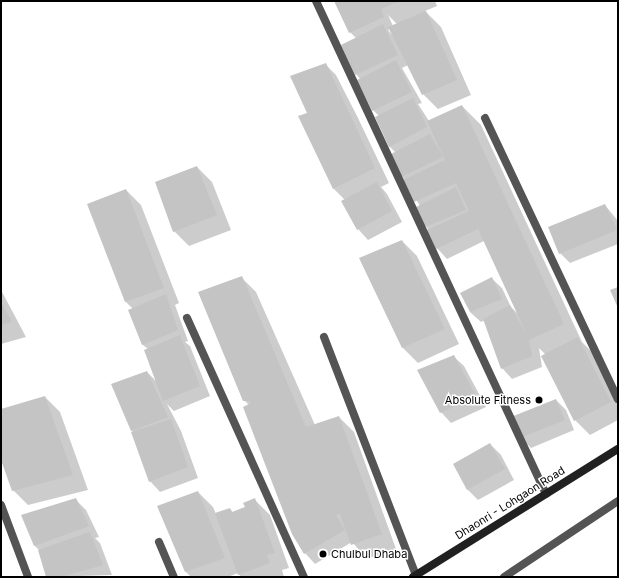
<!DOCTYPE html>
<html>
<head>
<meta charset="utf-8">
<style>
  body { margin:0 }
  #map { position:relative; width:619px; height:578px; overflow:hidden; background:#fff; font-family:Inter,sans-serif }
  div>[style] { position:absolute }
  .shadow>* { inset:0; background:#0003 }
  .building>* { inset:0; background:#c4c4c4 }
  .service>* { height:8px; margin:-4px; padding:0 4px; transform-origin:4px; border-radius:4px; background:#545454 }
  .minor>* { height:8px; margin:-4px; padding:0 4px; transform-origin:4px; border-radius:4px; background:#545454 }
  .secondary>* { height:8px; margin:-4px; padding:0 4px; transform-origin:4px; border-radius:4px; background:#212121 }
  .dots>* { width:11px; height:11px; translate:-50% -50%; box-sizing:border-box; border:2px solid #fff; border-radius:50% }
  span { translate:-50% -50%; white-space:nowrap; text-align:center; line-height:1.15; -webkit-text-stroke:3px #fff; paint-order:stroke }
  .poi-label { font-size:11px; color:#000 }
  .right { translate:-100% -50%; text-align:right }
  .left { translate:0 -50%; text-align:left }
  .street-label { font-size:11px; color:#000 }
  .frame { position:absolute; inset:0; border:2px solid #000; pointer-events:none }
</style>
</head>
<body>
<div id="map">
  <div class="shadow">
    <i style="clip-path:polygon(evenodd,335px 1px,435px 1px,437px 6px,425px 11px,441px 27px,471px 95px,438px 109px,423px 94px,408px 65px,402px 68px,422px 103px,418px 104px,429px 121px,462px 106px,481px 125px,582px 342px,593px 353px,618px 403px,618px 420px,590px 435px,575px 420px,546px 355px,539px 348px,542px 367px,512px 379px,502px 368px,485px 320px,481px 322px,470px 312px,491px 278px,502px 288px,511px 307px,518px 314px,484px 241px,447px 259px,437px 248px,417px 207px,420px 206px,402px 176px,396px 153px,390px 147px,376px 117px,379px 116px,373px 110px,361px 80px,356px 74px,356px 38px,350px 32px,335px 1px,388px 15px,397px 24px,393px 26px,388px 15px,335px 1px,390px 29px,393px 36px,388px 30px,390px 29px)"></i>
    <i style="clip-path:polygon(325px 64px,336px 75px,357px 116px,389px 183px,381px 187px,387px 194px,402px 222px,368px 240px,358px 229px,345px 200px,333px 188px,309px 113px)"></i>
    <i style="clip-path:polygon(197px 167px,212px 182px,231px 230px,189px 246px,174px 231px)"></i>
    <i style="clip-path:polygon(126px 190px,141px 205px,179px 303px,175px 305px,188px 341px,185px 342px,190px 346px,210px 396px,174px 411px,167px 404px,181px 431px,198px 478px,160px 492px,150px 481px,132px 430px,147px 372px,157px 382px,148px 349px,143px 345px,129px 310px,133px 309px,126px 302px,88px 205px)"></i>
    <i style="clip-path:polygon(605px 205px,618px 221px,618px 244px,570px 263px,560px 253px)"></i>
    <i style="clip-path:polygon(402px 241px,417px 256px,459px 344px,418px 363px,403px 348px,360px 259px)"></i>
    <i style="clip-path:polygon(241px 277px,256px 292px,315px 425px,339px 417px,354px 432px,396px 549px,367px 559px,352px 542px,315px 564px,305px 553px,249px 405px,244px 400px)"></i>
    <i style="clip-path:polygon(1px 290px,26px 337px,1px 344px)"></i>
    <i style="clip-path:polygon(453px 356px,464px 366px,486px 407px,451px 423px,441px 412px)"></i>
    <i style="clip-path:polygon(45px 397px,60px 412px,88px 490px,28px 505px,13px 490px,1px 457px,1px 410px)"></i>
    <i style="clip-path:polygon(556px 400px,566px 410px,574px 430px,531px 448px,521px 438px)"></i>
    <i style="clip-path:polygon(490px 444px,501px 455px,514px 480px,478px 500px,467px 489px)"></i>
    <i style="clip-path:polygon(198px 492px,213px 507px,216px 514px,230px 509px,233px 513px,246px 508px,255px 500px,270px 515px,289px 568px,282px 570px,284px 577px,241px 577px,238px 573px,228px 577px,191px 577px,186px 572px)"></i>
    <i style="clip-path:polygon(76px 500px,86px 510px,99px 537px,95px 538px,100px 543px,112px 575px,47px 577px,40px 551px,35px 546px,22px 515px)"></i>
  </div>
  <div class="building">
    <i style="clip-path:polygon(334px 1px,399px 1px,381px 9px,384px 17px,349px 33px)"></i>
    <i style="clip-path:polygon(426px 11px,457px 80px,422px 95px,388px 27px)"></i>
    <i style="clip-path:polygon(383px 24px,398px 55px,355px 75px,341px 45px)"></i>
    <i style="clip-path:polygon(396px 60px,412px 92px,372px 111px,357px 80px)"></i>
    <i style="clip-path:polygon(326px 63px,375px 168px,333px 189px,298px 116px,307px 113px,290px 76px)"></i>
    <i style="clip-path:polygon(413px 98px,427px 127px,389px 147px,375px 117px)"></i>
    <i style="clip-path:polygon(462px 105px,564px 324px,529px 340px,532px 356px,501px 369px,483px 319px,510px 305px,527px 335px,478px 229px,436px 249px,427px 230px,469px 211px,456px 183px,414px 202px,403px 180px,445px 160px,427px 121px)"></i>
    <i style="clip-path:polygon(430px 134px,443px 157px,401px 177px,391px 154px)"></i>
    <i style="clip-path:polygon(197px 166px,217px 215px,173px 232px,155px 182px)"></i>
    <i style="clip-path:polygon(377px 182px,392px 211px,357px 230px,341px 201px)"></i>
    <i style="clip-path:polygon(456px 187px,466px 210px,425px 227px,416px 207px)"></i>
    <i style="clip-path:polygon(126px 189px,164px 288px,125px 302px,87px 204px)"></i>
    <i style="clip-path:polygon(605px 204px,617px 230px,559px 254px,548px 227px)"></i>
    <i style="clip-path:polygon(402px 240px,445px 329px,402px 348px,359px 258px)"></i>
    <i style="clip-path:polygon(242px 276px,306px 427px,339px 416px,382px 534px,351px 545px,340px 514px,336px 515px,345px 530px,304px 554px,292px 534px,243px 407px,251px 403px,250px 401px,243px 401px,198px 292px)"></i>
    <i style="clip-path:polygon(492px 277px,502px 299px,470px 312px,460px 293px)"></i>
    <i style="clip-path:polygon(618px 287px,618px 308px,610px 290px)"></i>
    <i style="clip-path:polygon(166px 294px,178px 330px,142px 345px,128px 310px)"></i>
    <i style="clip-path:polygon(1px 302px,12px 322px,1px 325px)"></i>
    <i style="clip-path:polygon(180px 335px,200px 386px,163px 401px,144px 350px)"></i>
    <i style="clip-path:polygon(578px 337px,611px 402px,574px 421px,541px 356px)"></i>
    <i style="clip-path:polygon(454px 355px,476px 396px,440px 413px,417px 370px)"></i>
    <i style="clip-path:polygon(147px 371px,168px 417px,131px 431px,111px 384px)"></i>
    <i style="clip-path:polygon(45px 396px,73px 475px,12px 491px,1px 460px,1px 409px)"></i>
    <i style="clip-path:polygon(556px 399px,565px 420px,520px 438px,511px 417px)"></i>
    <i style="clip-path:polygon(171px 419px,188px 467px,149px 482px,131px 432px)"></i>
    <i style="clip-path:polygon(490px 443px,505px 469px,467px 490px,453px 464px)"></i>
    <i style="clip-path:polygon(198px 491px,225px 558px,185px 572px,157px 506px)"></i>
    <i style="clip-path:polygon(76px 498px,89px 526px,34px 546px,21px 515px)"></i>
    <i style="clip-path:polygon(255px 498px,275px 553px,267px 555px,270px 563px,238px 575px,215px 513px,230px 508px,232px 512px,245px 507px,243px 503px)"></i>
    <i style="clip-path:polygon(90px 532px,103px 565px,61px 577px,46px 577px,38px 550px)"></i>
  </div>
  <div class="service">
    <i style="left:485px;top:118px;width:311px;rotate:64.7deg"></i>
    <i style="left:187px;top:318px;width:284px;rotate:65.7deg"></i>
    <i style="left:324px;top:337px;width:255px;rotate:68.9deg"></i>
    <i style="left:159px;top:542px;width:38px;rotate:67deg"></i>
    <i style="left:504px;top:577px;width:137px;rotate:-33.7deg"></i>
  </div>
  <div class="minor">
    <i style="left:316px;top:1px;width:544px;rotate:64.99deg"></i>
    <i style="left:1px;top:505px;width:77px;rotate:69.4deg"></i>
  </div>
  <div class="secondary">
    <i style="left:413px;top:577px;width:242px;rotate:-32deg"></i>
  </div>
  <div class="dots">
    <i style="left:539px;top:400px;background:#000"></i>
    <i style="left:323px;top:554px;background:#000"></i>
  </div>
  <div class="poi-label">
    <span class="right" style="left:531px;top:400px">Absolute Fitness</span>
    <span class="left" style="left:331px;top:554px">Chulbul Dhaba</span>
  </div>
  <div class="street-label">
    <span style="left:510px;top:503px;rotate:-32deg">Dhaonri - Lohgaon Road</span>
  </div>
  <div class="frame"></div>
</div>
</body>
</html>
